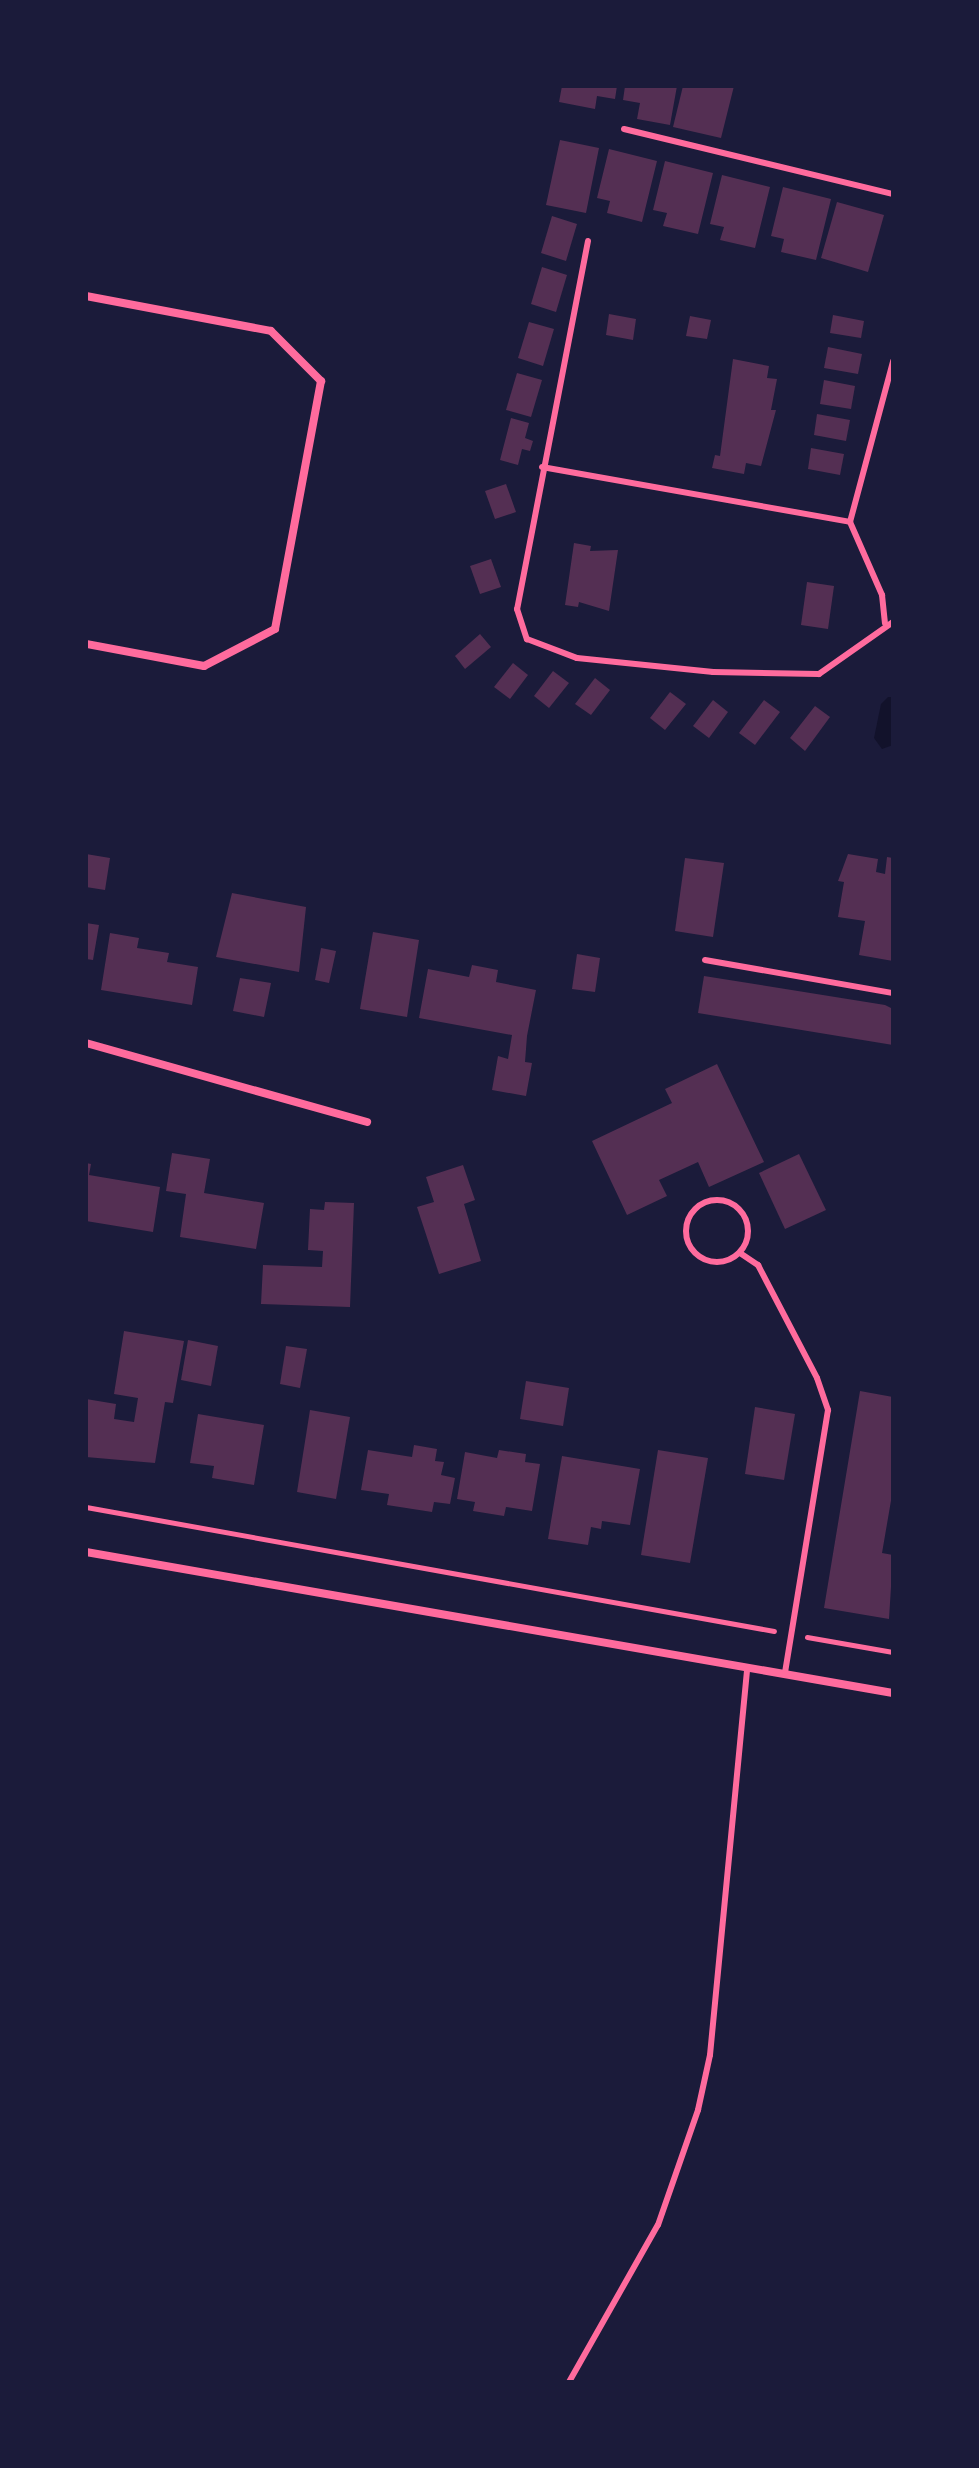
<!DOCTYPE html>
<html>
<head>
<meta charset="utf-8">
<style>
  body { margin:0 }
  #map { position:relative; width:979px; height:2468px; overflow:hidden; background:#1b1b3a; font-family:Poppins,sans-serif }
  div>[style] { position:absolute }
  .water>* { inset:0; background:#12122b }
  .building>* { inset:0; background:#542f53 }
  .path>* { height:5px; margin:-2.5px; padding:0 2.5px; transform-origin:2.5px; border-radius:2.5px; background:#ff6b9d }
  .service>* { height:6px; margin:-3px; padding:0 3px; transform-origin:3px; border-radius:3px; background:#ff6b9d }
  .service>.ring { margin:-3px; padding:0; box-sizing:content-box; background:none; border:6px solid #ff6b9d; border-radius:50% }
  .minor>* { height:8px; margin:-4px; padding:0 4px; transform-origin:4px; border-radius:4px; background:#ff6b9d }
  span { translate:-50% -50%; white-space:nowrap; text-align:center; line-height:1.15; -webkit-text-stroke:6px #1b1b3a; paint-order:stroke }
  .frame { position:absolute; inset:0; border:88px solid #1b1b3a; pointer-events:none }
</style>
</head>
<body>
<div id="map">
  <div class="water">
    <i style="clip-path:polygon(888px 697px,893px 697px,893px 745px,882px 749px,874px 738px,881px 704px)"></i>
  </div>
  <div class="building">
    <i style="clip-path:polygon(562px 86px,617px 86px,615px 99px,597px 96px,595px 109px,559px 102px)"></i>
    <i style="clip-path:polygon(625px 86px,677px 86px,670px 125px,637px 119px,640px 103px,623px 100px)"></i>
    <i style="clip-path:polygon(683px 86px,734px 86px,721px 138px,673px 127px)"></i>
    <i style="clip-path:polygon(560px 140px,599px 148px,586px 213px,546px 205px)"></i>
    <i style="clip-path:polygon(609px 149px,657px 161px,642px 222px,607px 213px,610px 201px,597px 198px)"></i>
    <i style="clip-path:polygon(665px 161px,713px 173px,698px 234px,663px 226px,667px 213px,653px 210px)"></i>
    <i style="clip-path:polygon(722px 175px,770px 187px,755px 248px,720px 240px,724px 227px,710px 224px)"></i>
    <i style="clip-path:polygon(783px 187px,831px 199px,816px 260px,781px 252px,784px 239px,771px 236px)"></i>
    <i style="clip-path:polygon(837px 202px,884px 215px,868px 272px,821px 258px)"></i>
    <i style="clip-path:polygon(552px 216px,577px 224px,566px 261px,541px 253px)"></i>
    <i style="clip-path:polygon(542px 267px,567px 275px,556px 312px,531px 304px)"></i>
    <i style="clip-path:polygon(609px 314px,636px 319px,633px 340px,606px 335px)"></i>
    <i style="clip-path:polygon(833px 315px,864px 321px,861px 338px,830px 333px)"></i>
    <i style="clip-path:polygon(690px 316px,711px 320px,707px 339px,686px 336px)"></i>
    <i style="clip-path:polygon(529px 322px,554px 329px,543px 366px,518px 358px)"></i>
    <i style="clip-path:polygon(828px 347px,862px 354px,858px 374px,824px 368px)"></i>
    <i style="clip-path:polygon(733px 359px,769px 366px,767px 378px,777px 379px,771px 410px,776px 410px,761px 466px,746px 463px,744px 474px,712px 468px,715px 455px,720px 456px)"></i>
    <i style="clip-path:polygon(517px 373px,542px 380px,531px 417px,506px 410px)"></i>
    <i style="clip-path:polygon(824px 380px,855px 386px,851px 409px,820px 404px)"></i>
    <i style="clip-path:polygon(817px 414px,850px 420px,846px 441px,814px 435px)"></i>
    <i style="clip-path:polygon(511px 418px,529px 423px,525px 438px,533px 441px,530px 451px,522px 449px,518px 465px,500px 460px)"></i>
    <i style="clip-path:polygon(811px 448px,844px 454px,840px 475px,808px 469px)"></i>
    <i style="clip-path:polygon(506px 484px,516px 512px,495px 519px,485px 491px)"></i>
    <i style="clip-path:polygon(574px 543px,591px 546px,590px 551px,618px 550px,609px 611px,579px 602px,578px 607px,565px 605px)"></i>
    <i style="clip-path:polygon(491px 559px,501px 587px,480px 594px,470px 566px)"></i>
    <i style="clip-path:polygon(807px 582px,834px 586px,828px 629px,801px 625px)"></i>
    <i style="clip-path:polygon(480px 634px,491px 647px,465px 669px,455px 656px)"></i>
    <i style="clip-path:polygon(513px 663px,528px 675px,510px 699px,494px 687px)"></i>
    <i style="clip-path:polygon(553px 671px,569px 683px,549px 708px,534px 696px)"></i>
    <i style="clip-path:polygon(595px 678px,610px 690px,591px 715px,575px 704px)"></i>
    <i style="clip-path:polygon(670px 692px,686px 704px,665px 730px,650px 718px)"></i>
    <i style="clip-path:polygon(713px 700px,728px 712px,709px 738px,693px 726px)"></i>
    <i style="clip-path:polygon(764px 700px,780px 712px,755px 745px,739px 733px)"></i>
    <i style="clip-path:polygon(815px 706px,830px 717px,805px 751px,790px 738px)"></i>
    <i style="clip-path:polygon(86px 854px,110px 858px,105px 890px,86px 887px)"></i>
    <i style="clip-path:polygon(848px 854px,878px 859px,876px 872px,885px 874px,887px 857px,893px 858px,893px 961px,859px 955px,865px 921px,838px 917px,844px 882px,838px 881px)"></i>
    <i style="clip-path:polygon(685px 858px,724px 863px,713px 937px,675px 931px)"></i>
    <i style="clip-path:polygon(232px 893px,306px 907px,299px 972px,216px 957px)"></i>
    <i style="clip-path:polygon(86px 923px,99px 925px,93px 960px,86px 959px)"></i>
    <i style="clip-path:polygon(373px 932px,419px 940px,407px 1017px,360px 1009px)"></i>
    <i style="clip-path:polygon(110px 933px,139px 938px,137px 948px,169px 953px,167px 962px,198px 967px,192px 1005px,101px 990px)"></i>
    <i style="clip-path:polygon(321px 948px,336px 951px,329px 983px,315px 980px)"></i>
    <i style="clip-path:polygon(577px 954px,600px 958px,595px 992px,572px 989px)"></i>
    <i style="clip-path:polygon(472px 965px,498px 970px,496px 982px,536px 990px,527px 1036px,525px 1062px,532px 1063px,526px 1096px,492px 1090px,498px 1056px,508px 1059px,512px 1035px,419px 1018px,428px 969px,469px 977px)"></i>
    <i style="clip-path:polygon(704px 976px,885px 1005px,893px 1009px,893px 1045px,698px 1013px)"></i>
    <i style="clip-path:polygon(240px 978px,271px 983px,264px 1017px,233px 1011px)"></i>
    <i style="clip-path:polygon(717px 1064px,764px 1162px,709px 1187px,698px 1162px,659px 1180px,667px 1196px,627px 1215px,592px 1141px,672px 1103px,665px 1089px)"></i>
    <i style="clip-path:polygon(172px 1153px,210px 1159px,204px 1193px,264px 1203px,256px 1249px,180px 1237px,186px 1194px,166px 1191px)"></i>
    <i style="clip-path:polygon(799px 1154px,826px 1210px,785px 1229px,759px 1173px)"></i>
    <i style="clip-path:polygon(86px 1163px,91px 1164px,89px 1175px,160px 1187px,153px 1232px,86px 1221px)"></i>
    <i style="clip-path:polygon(463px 1165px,475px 1200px,464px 1204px,481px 1261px,439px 1274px,417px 1207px,434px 1202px,426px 1177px)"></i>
    <i style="clip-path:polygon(325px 1202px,354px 1203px,350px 1307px,261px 1304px,263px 1265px,322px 1267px,323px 1251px,308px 1250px,310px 1209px,324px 1210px)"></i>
    <i style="clip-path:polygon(124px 1331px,184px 1341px,173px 1403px,165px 1402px,155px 1463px,86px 1457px,86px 1399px,116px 1404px,114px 1419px,134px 1422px,138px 1398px,114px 1394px)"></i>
    <i style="clip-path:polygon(188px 1340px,218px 1346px,211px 1386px,181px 1380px)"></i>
    <i style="clip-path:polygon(286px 1346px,307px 1349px,300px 1388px,280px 1384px)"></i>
    <i style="clip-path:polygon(526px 1381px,569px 1388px,563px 1426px,520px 1419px)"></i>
    <i style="clip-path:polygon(860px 1391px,893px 1397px,893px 1489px,882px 1553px,893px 1555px,889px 1619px,824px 1608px)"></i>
    <i style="clip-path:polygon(755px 1407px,795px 1414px,784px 1480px,745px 1474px)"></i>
    <i style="clip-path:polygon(310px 1410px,350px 1417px,336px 1499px,297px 1492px)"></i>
    <i style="clip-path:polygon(198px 1414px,264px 1425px,254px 1485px,212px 1478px,214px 1466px,190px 1463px)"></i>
    <i style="clip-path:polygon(414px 1445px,437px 1449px,435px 1461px,444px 1462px,441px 1475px,455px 1478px,450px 1504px,434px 1502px,432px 1512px,387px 1505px,389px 1494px,361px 1490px,368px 1450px,412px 1457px)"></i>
    <i style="clip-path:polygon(499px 1450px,526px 1454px,525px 1462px,540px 1464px,532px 1511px,506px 1507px,504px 1516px,473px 1511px,475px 1502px,457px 1499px,465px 1452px,497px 1458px)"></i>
    <i style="clip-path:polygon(658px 1450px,708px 1458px,690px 1563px,641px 1555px)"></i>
    <i style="clip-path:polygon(562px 1456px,640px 1469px,630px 1525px,602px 1521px,601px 1529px,591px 1527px,588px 1545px,548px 1539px)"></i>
  </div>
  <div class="path">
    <i style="left:86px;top:1507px;width:699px;rotate:10.22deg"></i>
    <i style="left:807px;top:1637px;width:87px;rotate:9.9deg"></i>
  </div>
  <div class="service">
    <i style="left:624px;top:129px;width:277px;rotate:13.6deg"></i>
    <i style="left:588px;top:241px;width:375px;rotate:100.9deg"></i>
    <i style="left:517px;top:609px;width:32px;rotate:72deg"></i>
    <i style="left:527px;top:639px;width:53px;rotate:20.8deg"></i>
    <i style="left:577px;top:658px;width:137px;rotate:5.9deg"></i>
    <i style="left:713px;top:672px;width:106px;rotate:1.1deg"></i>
    <i style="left:819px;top:674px;width:90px;rotate:-35.1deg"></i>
    <i style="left:542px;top:467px;width:313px;rotate:10.1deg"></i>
    <i style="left:850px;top:522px;width:80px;rotate:66.3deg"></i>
    <i style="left:882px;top:595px;width:28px;rotate:84deg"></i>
    <i style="left:850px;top:522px;width:167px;rotate:-75deg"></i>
    <i style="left:705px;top:960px;width:191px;rotate:10deg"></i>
    <i class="ring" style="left:686px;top:1200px;width:56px;height:56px"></i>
    <i style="left:740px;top:1253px;width:22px;rotate:34deg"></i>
    <i style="left:758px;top:1265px;width:127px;rotate:62.4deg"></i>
    <i style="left:817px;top:1378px;width:34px;rotate:71deg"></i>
    <i style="left:828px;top:1410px;width:267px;rotate:99.3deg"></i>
    <i style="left:569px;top:2382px;width:180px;rotate:-60.5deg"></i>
    <i style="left:658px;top:2225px;width:122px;rotate:-70.8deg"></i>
    <i style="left:698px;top:2110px;width:56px;rotate:-77.7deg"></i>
    <i style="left:710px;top:2055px;width:389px;rotate:-84.5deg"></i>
  </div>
  <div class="minor">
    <i style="left:86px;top:296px;width:188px;rotate:10.7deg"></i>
    <i style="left:271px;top:331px;width:71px;rotate:45deg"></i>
    <i style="left:321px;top:381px;width:252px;rotate:100.5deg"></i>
    <i style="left:275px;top:629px;width:80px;rotate:152.5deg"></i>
    <i style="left:204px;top:666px;width:120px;rotate:-169.4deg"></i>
    <i style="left:86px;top:1043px;width:292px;rotate:15.7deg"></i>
    <i style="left:86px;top:1552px;width:819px;rotate:9.91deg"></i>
  </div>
  <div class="frame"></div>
</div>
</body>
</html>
